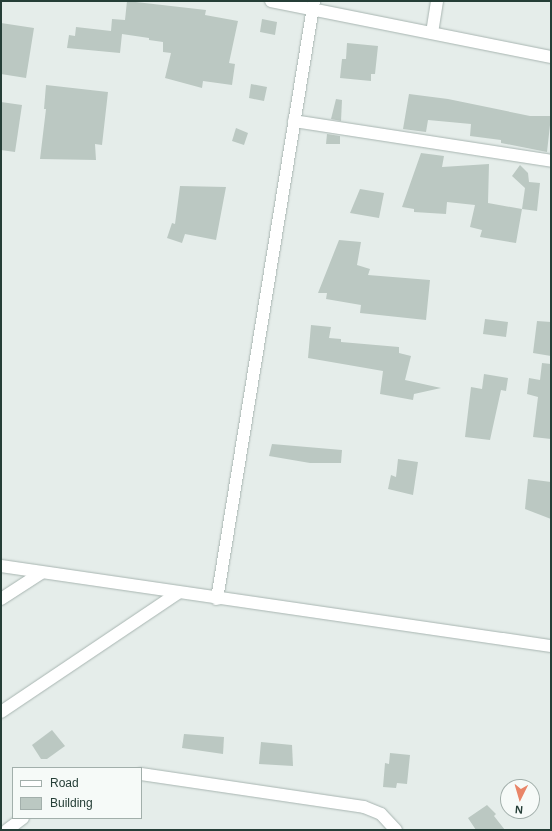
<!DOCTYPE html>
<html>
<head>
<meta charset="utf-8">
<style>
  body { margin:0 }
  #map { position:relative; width:552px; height:831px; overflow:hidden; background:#e5edea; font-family:Arial,sans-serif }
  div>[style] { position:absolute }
  .building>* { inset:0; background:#bbc8c2 }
  .roads { filter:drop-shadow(0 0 1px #a8b5b1) drop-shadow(0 0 1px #a8b5b1) }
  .minor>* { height:12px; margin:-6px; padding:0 6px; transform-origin:6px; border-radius:6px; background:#fff }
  span { translate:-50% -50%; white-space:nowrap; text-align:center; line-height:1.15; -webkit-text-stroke:4px #f6faf8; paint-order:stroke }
  .frame { position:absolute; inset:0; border:2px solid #253e37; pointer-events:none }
  .legend { position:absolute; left:12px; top:767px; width:130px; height:52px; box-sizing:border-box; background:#f6faf8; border:1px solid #a2afab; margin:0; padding:5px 7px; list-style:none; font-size:12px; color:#253e37 }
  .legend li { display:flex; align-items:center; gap:8px; height:20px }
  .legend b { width:20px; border:1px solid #a2afab }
  .north { position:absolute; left:500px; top:779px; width:40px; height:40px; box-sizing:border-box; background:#f6faf8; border:1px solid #a2afab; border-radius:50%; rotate:185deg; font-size:11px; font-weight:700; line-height:16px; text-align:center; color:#253e37 }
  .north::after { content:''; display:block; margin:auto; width:14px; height:18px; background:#e98568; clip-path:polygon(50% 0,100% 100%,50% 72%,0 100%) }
</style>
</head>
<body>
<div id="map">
  <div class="building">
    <i style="clip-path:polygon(127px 1px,206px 10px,205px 15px,238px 21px,229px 63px,235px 64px,232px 85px,203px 81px,202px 88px,165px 78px,171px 53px,163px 52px,163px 42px,149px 40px,149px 38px,122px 34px,120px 53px,67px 48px,69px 35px,75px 36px,76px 27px,111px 31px,112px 19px,125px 20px)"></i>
    <i style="clip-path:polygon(262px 19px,277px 22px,275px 35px,260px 32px)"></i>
    <i style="clip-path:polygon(1px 23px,34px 28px,26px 78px,1px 74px)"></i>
    <i style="clip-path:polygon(347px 43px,378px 46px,375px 74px,371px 74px,371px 81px,340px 78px,342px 59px,346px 59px)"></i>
    <i style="clip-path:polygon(251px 84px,267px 87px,264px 101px,249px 98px)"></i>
    <i style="clip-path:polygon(46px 85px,108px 92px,102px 145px,95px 144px,96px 160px,40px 159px,46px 109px,44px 109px)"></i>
    <i style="clip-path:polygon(409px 94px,448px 99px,530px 116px,551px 116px,547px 152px,501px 143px,501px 140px,470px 136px,471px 124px,428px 120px,426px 132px,403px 129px)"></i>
    <i style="clip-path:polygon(336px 99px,342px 100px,341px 121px,331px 119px)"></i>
    <i style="clip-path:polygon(1px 102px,22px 105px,15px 152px,1px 150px)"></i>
    <i style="clip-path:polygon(236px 128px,248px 133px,244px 145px,232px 141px)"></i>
    <i style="clip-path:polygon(327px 134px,340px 136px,340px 144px,326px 144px)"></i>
    <i style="clip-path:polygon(421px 153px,444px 156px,442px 167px,489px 164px,488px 203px,522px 209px,516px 243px,480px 237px,482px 230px,470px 227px,475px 205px,447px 202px,446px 214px,414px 212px,414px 209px,402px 207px)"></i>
    <i style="clip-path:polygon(520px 165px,528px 173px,529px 182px,540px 183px,537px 211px,522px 209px,525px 188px,512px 176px)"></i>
    <i style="clip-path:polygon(180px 186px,226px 187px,216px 240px,185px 234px,182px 243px,167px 238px,172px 223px,175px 224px)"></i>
    <i style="clip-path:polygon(360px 189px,384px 193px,379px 218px,350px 213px)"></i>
    <i style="clip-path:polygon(339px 240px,361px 242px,357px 265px,370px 269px,368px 275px,430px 280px,426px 320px,360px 313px,361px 305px,326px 299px,327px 293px,318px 293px)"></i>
    <i style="clip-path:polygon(485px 319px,508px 322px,506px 337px,483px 334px)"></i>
    <i style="clip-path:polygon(537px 321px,551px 322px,551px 356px,533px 353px)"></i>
    <i style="clip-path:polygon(311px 325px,331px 327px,329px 338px,341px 339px,341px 342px,399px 347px,399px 353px,411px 356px,405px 380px,441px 388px,414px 394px,413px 400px,380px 394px,383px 371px,308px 358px)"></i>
    <i style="clip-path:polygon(542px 363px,551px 364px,551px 439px,533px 437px,538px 397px,527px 394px,529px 378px,540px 380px)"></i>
    <i style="clip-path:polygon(484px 374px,508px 378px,506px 391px,501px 390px,490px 440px,465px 437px,471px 387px,482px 389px)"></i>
    <i style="clip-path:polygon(272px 444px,342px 450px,341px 463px,310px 463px,269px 456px)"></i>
    <i style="clip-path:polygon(398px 459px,418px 462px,413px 495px,388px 489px,391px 475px,396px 477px)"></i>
    <i style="clip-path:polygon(528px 479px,551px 482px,551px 519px,525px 509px)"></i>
    <i style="clip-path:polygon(52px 730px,65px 746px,47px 759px,41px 759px,32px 745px)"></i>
    <i style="clip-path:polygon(184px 734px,224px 737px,223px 754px,182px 748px)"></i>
    <i style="clip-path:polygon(261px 742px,292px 745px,293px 766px,259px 764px)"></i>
    <i style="clip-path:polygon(390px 753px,410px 755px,407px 784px,397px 783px,396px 788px,383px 787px,385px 763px,389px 764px)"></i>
    <i style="clip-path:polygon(487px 805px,496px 814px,494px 816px,505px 830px,476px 830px,468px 818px)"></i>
  </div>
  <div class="roads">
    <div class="minor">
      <i style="left:271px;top:1px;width:286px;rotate:11.3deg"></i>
      <i style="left:432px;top:33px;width:32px;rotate:-81deg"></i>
      <i style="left:294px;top:121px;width:260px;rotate:8.8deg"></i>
      <i style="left:1px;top:566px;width:556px;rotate:8.28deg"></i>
      <i style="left:1px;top:599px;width:48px;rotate:-33deg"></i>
      <i style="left:217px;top:599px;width:606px;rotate:-80.79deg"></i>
      <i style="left:1px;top:712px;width:213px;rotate:-33.9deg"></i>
      <i style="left:141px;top:774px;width:225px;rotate:8.4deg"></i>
      <i style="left:364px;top:807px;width:18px;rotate:22deg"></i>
      <i style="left:381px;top:814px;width:22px;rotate:47deg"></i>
      <i style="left:7px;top:830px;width:20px;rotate:-37deg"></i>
    </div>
  </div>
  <div class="frame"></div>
  <ul class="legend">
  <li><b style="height:5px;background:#fff"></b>Road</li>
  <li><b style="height:11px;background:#bbc8c2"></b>Building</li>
  </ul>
  <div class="north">N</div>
</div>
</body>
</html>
